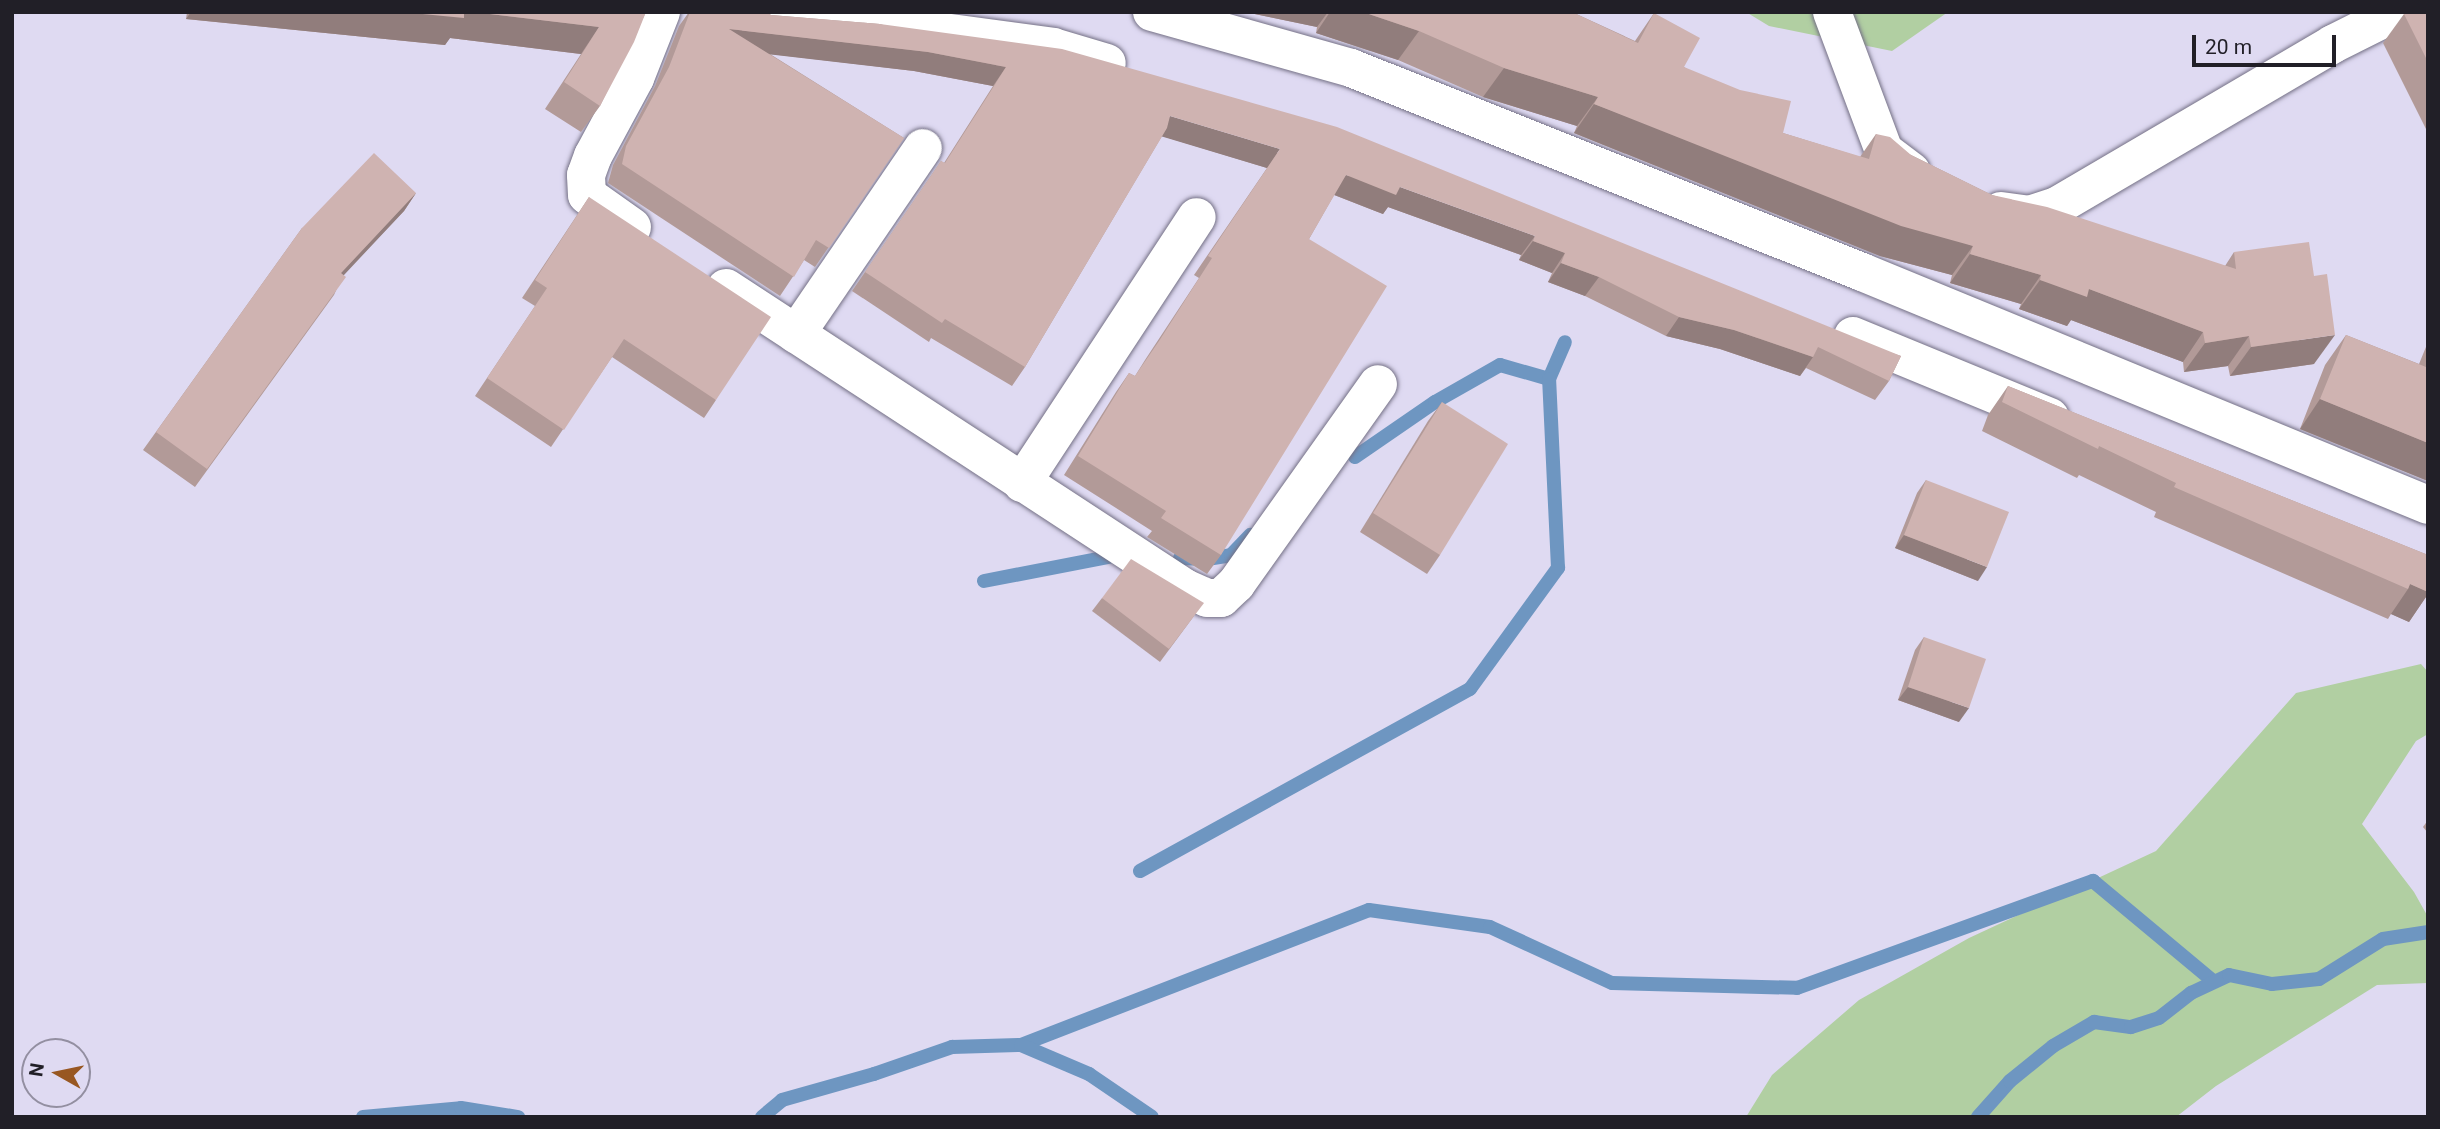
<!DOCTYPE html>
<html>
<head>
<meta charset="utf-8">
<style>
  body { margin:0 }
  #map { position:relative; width:2440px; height:1129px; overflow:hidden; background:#dfdaf2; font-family:Roboto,sans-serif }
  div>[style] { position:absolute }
  .green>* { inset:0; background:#b1cfa2 }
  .stream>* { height:14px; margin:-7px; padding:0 7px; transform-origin:7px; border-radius:7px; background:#6e96c1 }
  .roads { filter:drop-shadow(0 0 2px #747085) drop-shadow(0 0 2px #747085) }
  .minor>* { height:38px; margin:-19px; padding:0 19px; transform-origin:19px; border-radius:19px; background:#fff }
  .wall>* { inset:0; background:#b29a98 }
  .shaded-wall>* { inset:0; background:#917d7c }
  .building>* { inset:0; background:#cfb3b1 }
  span { translate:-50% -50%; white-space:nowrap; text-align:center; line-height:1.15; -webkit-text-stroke:6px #dfdaf2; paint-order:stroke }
  .frame { position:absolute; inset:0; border:14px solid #211f27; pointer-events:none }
  .north { position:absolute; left:21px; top:1038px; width:70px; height:70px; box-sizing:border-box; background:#dfdaf2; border:2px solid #938fa1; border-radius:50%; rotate:279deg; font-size:19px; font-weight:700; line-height:28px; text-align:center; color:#211f27 }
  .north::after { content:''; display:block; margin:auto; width:24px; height:32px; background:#985722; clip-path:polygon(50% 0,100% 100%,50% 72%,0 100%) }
  .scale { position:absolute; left:2192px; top:35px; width:144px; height:32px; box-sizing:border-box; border:4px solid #211f27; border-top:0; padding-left:9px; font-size:21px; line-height:24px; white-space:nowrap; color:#211f27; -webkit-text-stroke:5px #dfdaf2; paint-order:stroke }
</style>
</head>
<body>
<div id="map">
  <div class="green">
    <i style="clip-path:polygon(1746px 12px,1948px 12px,1892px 51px,1769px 26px)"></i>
    <i style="clip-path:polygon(2421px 664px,2428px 672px,2428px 734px,2416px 741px,2362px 824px,2414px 892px,2428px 917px,2428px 983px,2377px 985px,2216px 1086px,2176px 1117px,1746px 1117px,1772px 1075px,1859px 1000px,1969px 938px,2156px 851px,2296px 693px)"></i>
  </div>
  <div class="stream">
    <i style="left:1355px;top:457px;width:97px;rotate:-34.5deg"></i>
    <i style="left:1435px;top:402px;width:75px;rotate:-29.6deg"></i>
    <i style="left:1500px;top:365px;width:51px;rotate:15.9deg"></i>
    <i style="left:1549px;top:379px;width:40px;rotate:-66.6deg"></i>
    <i style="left:1180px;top:558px;width:27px;rotate:2deg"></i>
    <i style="left:1207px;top:559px;width:24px;rotate:-9deg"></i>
    <i style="left:1231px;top:555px;width:28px;rotate:-46deg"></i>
    <i style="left:984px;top:581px;width:127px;rotate:-10.9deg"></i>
    <i style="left:1140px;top:871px;width:377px;rotate:-28.9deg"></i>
    <i style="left:1470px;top:689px;width:150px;rotate:-54deg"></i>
    <i style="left:1558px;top:568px;width:189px;rotate:-92.7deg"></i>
    <i style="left:1021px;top:1045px;width:373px;rotate:-21.2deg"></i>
    <i style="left:1369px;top:910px;width:122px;rotate:8deg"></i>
    <i style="left:1490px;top:927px;width:134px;rotate:24.7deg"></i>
    <i style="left:1612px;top:983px;width:185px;rotate:1.5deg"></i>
    <i style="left:1797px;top:988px;width:315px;rotate:-19.9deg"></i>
    <i style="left:2093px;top:881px;width:156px;rotate:39.8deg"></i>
    <i style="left:363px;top:1117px;width:98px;rotate:-5.2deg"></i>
    <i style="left:461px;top:1108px;width:58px;rotate:9deg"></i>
    <i style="left:762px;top:1117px;width:26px;rotate:-40deg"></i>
    <i style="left:782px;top:1100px;width:96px;rotate:-15.8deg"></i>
    <i style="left:874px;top:1074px;width:83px;rotate:-19.1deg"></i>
    <i style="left:952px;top:1047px;width:69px;rotate:-1.7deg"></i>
    <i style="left:1021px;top:1045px;width:74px;rotate:23.1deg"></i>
    <i style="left:1089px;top:1074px;width:76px;rotate:34.3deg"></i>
    <i style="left:1978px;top:1117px;width:48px;rotate:-48.4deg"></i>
    <i style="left:2010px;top:1081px;width:55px;rotate:-39.1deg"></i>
    <i style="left:2053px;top:1046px;width:48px;rotate:-30.3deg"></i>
    <i style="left:2094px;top:1022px;width:37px;rotate:8deg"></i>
    <i style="left:2131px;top:1027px;width:29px;rotate:-18deg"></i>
    <i style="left:2159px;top:1018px;width:41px;rotate:-38deg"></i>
    <i style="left:2191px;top:993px;width:42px;rotate:-25.3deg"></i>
    <i style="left:2229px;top:975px;width:44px;rotate:11.8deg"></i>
    <i style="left:2272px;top:984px;width:47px;rotate:-6.1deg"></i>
    <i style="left:2319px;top:979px;width:75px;rotate:-32deg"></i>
    <i style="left:2383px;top:939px;width:46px;rotate:-8.8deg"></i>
  </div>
  <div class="roads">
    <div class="minor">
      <i style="left:760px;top:12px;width:109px;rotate:5.2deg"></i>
      <i style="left:869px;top:22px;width:186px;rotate:7.7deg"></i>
      <i style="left:1053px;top:47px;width:56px;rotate:16.5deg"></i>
      <i style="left:1152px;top:12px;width:207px;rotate:15.7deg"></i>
      <i style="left:1351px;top:68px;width:550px;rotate:21.76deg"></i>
      <i style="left:1862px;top:272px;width:612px;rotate:22.38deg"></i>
      <i style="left:1832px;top:12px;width:148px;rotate:69.5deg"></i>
      <i style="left:1884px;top:151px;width:34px;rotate:37deg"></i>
      <i style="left:2001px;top:211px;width:28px;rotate:8deg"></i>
      <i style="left:2029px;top:215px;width:29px;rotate:-18deg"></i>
      <i style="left:2057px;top:206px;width:320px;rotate:-30.4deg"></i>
      <i style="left:2333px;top:44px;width:72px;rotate:-26.6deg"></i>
      <i style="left:632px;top:227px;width:55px;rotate:-144.6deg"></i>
      <i style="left:587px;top:195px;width:20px;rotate:-93deg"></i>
      <i style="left:586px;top:175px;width:20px;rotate:-70deg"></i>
      <i style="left:593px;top:156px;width:89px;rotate:-61.7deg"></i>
      <i style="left:635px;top:78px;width:71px;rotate:-68.5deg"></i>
      <i style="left:726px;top:288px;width:548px;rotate:33.17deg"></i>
      <i style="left:1185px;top:588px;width:24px;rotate:24deg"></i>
      <i style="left:1207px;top:598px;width:14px"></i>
      <i style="left:1221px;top:598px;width:21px;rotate:-43deg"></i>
      <i style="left:1236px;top:584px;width:245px;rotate:-54.6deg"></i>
      <i style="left:796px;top:334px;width:225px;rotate:-55.7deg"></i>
      <i style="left:1853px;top:336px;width:213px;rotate:22.4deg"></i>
      <i style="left:1022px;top:483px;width:318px;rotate:-56.7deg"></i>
    </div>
  </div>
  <div class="wall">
    <i style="clip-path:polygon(187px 12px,646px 12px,600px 106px,581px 132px,545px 109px,581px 54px,450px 38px,445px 45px,186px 19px)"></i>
    <i style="clip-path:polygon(689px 12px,766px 12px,771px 15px,880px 24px,1901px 356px,1889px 381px,1875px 400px,1806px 368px,1800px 376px,1720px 349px,1666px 336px,1585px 296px,1548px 282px,1552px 273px,1519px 260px,1521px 255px,1388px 207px,1383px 214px,1334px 195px,1309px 239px,1221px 555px,1207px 574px,1147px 537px,1152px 531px,1064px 475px,1116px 392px,1129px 373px,1135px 376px,1145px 360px,1199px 278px,1194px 275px,1267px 168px,1162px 136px,1025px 367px,1012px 386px,931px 338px,929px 342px,852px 291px,941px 161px,944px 163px,993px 86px,914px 71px,770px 54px,904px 138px,815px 267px,804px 260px,780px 296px,608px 183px,613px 165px,655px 86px,679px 26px)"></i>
    <i style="clip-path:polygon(1245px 12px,1572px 12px,1635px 41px,1654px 13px,1684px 67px,1783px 133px,1860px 157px,1876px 134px,1911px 155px,1992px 195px,2225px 266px,2234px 252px,2314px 364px,2230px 376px,2228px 366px,2184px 372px,2183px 362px,2071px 320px,2067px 326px,2019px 309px,2021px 304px,1950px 283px,1952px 275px,1880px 256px,1574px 133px,1577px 126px,1483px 97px,1398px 60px,1316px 33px,1317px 27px)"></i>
    <i style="clip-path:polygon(2428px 12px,2428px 133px,2383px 43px,2404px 14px)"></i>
    <i style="clip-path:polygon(416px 193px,404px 211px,343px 275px,334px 295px,195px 487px,143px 450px,302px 228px)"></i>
    <i style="clip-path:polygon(589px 197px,716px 400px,704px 418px,612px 357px,551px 447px,475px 396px,535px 306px,522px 298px)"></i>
    <i style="clip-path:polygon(2346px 335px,2419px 364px,2428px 342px,2428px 481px,2300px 429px,2325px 365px)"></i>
    <i style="clip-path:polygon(2008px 386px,2428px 555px,2428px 594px,2409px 622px,2391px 614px,2388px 619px,2154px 517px,2156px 512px,2079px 475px,2077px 478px,1982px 431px,1988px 415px)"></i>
    <i style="clip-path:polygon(1442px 402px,1440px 555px,1427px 574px,1360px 532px,1428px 421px)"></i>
    <i style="clip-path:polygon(1926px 480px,1978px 581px,1895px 548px,1917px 493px)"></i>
    <i style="clip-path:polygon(1102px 598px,1194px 616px,1160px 662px,1092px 611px)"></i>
    <i style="clip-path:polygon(1924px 637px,1959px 722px,1898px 700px,1915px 650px)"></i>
    <i style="clip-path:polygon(2428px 820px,2428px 833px,2423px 827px)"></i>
  </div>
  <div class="shaded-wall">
    <i style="clip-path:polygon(191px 12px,473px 12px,599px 27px,581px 54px,450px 38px,445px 45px,186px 19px)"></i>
    <i style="clip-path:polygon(1245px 12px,1328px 12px,1317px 27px)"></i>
    <i style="clip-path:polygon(1330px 12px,1363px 12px,1419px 31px,1398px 60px,1316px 33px)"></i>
    <i style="clip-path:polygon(729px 29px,928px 52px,1006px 67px,993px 86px,914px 71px,715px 48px)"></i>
    <i style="clip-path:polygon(1504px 68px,1598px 97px,1577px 126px,1483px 97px)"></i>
    <i style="clip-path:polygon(1594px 104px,1973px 246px,1952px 275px,1880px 256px,1574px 133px)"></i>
    <i style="clip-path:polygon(1170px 116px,1280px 149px,1267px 168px,1157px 135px)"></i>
    <i style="clip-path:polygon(1346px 175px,1400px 187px,1535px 236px,1521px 255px,1388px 207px,1383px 214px,1332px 194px)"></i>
    <i style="clip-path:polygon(416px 193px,404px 211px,329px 291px,341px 273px)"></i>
    <i style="clip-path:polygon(1533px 241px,1565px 253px,1552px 273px,1519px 260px)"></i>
    <i style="clip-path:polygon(1970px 254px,2041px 275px,2021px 304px,1950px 283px)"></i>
    <i style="clip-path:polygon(1561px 263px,1599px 277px,1585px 296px,1548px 282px)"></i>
    <i style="clip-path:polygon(2040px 280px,2089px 289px,2203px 332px,2183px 362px,2071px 320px,2067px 326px,2019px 309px)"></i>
    <i style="clip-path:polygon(1679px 317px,1734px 330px,1813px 357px,1800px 376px,1720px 349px,1666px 336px)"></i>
    <i style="clip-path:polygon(2335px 335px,2314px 364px,2230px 376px,2251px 347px)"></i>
    <i style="clip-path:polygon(2249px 336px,2228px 366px,2184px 372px,2205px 343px)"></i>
    <i style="clip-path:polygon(2320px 399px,2428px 443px,2428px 481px,2300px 429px)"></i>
    <i style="clip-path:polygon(1904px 535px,1987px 567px,1978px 581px,1895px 548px)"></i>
    <i style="clip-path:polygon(2410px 584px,2428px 592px,2428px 594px,2409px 622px,2391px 614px,2408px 589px)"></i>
    <i style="clip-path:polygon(1908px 687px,1969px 708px,1959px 722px,1898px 700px)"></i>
  </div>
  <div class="building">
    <i style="clip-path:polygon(402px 12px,464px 12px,464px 18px)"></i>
    <i style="clip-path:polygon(473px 12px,646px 12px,634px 42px,600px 106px,564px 82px,599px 27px)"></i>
    <i style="clip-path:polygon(690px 12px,766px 12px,771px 15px,880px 24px,1062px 49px,1337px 127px,1901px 356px,1889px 381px,1818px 347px,1813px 357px,1734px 330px,1679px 317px,1599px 277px,1561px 263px,1565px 253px,1533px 241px,1535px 236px,1400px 187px,1396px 195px,1346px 175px,1309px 239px,1387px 286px,1221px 555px,1161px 518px,1166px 511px,1078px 456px,1129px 373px,1135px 376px,1159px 341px,1212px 258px,1208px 256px,1280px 149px,1170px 116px,1167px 128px,1025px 367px,945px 319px,942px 323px,865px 272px,941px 161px,945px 163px,1006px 67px,928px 52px,729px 29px,904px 138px,829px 248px,816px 240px,794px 277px,622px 164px,626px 146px,669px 67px)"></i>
    <i style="clip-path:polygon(1363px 12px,1572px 12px,1638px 43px,1654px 13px,1700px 38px,1684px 67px,1740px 90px,1791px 101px,1783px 133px,1869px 159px,1876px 134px,1890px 137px,1911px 155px,1992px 195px,2047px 207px,2236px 269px,2234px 252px,2309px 242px,2314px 276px,2327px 274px,2335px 335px,2251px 347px,2249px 336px,2205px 343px,2203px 332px,2089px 289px,2087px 297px,2040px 280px,2041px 275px,1970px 254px,1973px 246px,1901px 226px,1594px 104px,1598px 97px,1504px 68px,1419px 31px)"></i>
    <i style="clip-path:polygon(2407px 12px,2428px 12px,2428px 62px,2404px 14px)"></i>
    <i style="clip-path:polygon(374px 153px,416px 193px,341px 273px,346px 277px,207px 469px,156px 432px,302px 228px)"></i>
    <i style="clip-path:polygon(589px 197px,771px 317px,716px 400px,624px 339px,564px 430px,487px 378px,547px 288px,535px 280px)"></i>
    <i style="clip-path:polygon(2346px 335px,2426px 367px,2428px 364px,2428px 443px,2320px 399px)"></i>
    <i style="clip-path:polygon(2008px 386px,2428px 555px,2428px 592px,2410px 584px,2408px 589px,2174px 487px,2176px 483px,2099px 446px,2098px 449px,2002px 402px)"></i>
    <i style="clip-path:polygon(1442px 402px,1508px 444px,1440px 555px,1373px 513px)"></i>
    <i style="clip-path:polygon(1926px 480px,2009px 512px,1987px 567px,1904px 535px)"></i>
    <i style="clip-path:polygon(1131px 559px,1204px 603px,1169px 649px,1102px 598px)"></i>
    <i style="clip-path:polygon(1924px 637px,1986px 659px,1969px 708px,1908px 687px)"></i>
  </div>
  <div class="frame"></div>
  <div class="north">N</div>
  <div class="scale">20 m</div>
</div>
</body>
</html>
